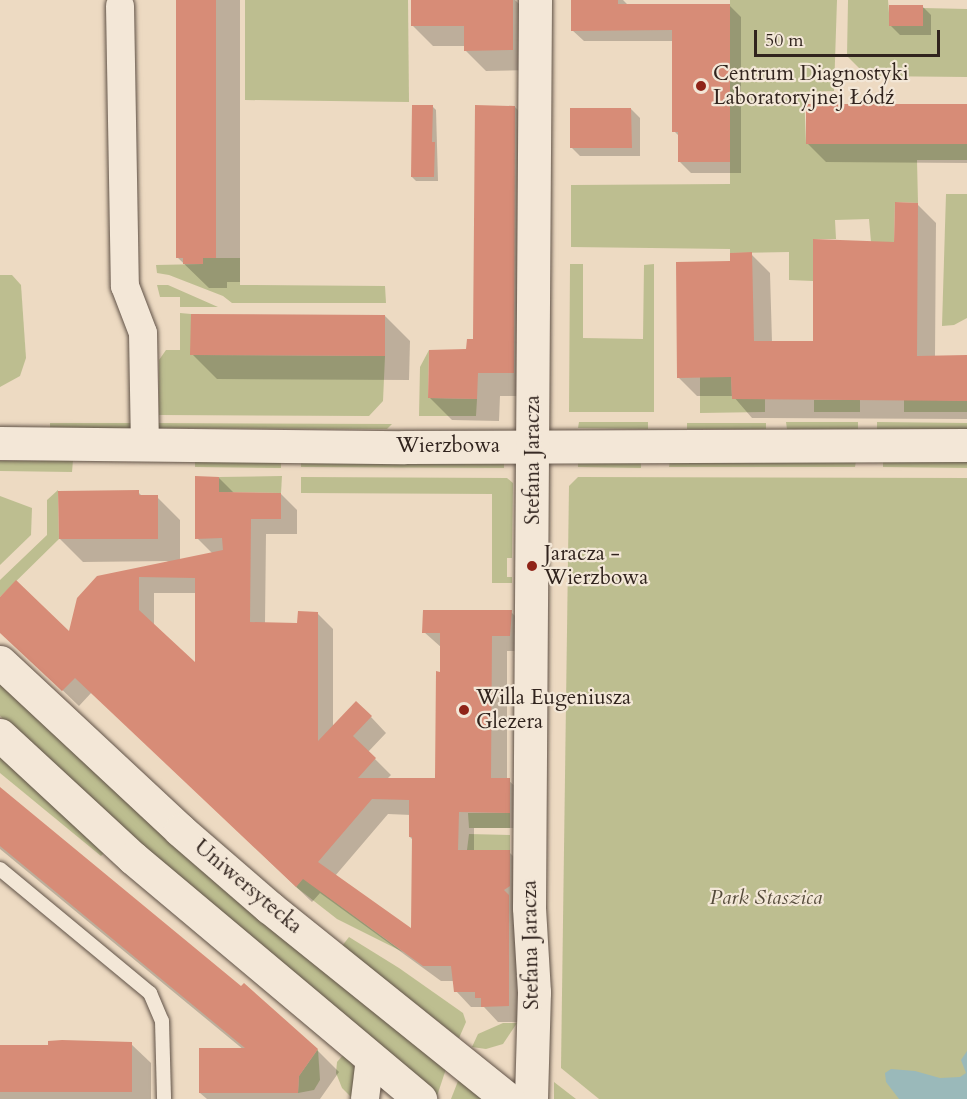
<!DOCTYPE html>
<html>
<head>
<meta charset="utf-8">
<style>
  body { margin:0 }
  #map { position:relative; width:967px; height:1099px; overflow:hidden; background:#eddac2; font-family:Cardo,serif }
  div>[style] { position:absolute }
  .green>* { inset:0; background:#bdbe90 }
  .water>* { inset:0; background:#9ab9ba }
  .shadow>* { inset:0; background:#0003 }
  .building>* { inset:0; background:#d78c77 }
  .roads { filter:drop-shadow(0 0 2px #605247) drop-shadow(0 0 2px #605247) }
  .service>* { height:14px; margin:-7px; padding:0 7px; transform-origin:7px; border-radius:7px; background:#f3e7d7 }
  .minor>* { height:28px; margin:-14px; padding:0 14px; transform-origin:14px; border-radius:14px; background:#f3e7d7 }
  .tertiary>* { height:33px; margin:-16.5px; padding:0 16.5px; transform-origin:16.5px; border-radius:16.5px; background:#f3e7d7 }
  .secondary>* { height:33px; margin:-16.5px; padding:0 16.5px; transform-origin:16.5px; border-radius:16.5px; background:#f3e7d7 }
  .dots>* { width:16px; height:16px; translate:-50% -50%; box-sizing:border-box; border:3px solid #f3e7d7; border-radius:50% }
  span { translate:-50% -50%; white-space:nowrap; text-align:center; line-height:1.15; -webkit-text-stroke:4.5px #f3e7d7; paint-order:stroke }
  .poi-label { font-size:21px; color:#31241e }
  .left { translate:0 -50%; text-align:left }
  .street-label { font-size:21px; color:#31241e }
  .park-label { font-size:21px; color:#544a3a; font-style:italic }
  .scale { position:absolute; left:754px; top:30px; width:186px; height:27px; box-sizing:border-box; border:3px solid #31241e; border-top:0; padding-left:8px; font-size:18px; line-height:21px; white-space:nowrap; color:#31241e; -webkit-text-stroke:4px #f3e7d7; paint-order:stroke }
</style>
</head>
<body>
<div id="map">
  <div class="green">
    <i style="clip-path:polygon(245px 0,408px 0,409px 102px,245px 100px)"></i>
    <i style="clip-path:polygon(730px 0,837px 0,834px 91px,804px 92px,806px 143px,967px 144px,967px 160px,917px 160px,918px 203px,895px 202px,894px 242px,871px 242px,869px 219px,835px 220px,836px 239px,813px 239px,813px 281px,789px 280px,789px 252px,730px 253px,730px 249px,571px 247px,571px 185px,730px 184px)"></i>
    <i style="clip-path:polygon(848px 0,888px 0,890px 26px,923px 26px,923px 8px,967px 9px,967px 77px,867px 76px,847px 56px)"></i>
    <i style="clip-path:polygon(946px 194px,967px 194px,967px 318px,954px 325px,942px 326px)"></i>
    <i style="clip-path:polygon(203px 258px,240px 258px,240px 285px,385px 286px,386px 303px,232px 303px,223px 296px,169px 275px,157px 273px,156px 265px,203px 264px)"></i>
    <i style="clip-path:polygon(570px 264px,583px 264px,583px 338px,643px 339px,644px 265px,654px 264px,654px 412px,569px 412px)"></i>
    <i style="clip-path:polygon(0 275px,12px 275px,21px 285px,26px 358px,20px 376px,0 387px)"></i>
    <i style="clip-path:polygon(157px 285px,168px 285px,218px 307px,180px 307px,180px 297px,160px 297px)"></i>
    <i style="clip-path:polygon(180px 313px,191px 314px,191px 355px,385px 356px,383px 401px,369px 416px,159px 415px,159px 360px,166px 350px,180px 350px)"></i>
    <i style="clip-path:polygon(429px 350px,428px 398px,477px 399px,476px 416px,419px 416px,420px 367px)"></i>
    <i style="clip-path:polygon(700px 377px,731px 377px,732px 399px,765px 399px,765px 412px,700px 413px)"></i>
    <i style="clip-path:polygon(904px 399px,967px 401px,967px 412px,904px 412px)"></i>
    <i style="clip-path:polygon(814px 400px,860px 400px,860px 412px,814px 412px)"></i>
    <i style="clip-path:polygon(579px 422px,648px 422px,648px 429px,578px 428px)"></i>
    <i style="clip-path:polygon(786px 422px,858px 422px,858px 429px,787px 429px)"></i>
    <i style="clip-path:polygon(877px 422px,967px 423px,967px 429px,877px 429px)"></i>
    <i style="clip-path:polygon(50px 423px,138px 423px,132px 428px,50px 430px)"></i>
    <i style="clip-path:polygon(154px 423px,392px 424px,387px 429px,158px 428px)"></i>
    <i style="clip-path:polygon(687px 423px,766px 423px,766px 429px,687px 429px)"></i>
    <i style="clip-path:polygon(73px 460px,72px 472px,0 471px,0 461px)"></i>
    <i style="clip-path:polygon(195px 460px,281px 461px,281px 468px,195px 467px)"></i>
    <i style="clip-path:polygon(578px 460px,641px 461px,641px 468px,578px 467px)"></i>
    <i style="clip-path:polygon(301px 461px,504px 462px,504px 468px,301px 467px)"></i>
    <i style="clip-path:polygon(670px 461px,856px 461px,855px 467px,669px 467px)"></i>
    <i style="clip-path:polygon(883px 461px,967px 462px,967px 468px,883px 467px)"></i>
    <i style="clip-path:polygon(282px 476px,281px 493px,219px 492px,219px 477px)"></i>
    <i style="clip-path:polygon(301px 477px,507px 478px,513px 483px,512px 558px,507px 558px,507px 577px,512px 577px,512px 583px,492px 583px,492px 494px,301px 493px)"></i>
    <i style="clip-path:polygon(578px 477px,967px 478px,967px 1099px,599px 1099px,561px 1068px,569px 486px)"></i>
    <i style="clip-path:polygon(58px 490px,59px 539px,0 597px,0 580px,47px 535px,47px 500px)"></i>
    <i style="clip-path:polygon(0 496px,32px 508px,31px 535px,0 565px)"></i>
    <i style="clip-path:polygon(0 681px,447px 1066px,437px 1096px,159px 862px,19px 735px,0 716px)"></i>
    <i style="clip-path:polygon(0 755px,104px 853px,101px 856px,0 773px)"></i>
    <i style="clip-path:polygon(468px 813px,510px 813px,510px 828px,469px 828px)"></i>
    <i style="clip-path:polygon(469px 834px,510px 835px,510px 850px,467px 850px)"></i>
    <i style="clip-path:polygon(303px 878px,403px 952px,337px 919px,296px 887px)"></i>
    <i style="clip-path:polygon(349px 937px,399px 968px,463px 1013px,466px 1022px,459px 1038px,342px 946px)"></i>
    <i style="clip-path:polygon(503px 1023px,517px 1023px,503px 1044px,486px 1049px,472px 1047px,478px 1034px)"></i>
    <i style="clip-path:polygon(318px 1049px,320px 1080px,314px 1090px,298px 1093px,299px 1076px)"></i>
    <i style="clip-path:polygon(344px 1054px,356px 1069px,353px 1099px,342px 1088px,336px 1073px,337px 1062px)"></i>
    <i style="clip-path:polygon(460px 1076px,489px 1099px,451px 1099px)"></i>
    <i style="clip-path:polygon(554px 1082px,576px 1099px,554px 1099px)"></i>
  </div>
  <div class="water">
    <i style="clip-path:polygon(967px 1051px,967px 1099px,899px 1099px,886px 1082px,885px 1073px,891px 1069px,915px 1071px,940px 1078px,960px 1077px,966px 1073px,961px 1060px)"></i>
  </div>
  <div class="shadow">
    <i style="clip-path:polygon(177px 0,240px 0,240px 282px,227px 282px,227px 288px,209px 288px,177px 257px)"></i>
    <i style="clip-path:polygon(413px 0,515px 0,533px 18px,532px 70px,486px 71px,465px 50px,465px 46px,433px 46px,412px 25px)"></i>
    <i style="clip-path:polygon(573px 0,623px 0,629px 6px,729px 5px,741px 17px,741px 173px,691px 173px,679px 161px,679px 136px,674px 131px,674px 41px,584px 41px,572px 30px)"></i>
    <i style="clip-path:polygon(922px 6px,931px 15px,931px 35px,900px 35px,891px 26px)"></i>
    <i style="clip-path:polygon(432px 106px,436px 110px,438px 181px,416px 181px,412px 177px)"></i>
    <i style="clip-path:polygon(967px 106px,967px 163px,826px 162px,807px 143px)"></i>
    <i style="clip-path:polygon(515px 107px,537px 130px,536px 396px,500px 396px,499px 421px,452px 420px,429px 397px,475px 341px)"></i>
    <i style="clip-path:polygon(631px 109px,640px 118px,640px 156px,580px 156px,571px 147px)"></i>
    <i style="clip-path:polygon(917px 204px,936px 223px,935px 357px,967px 357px,967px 419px,752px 418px,733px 396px,697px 396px,678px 377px,732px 263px,751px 254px,770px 273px,772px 342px,814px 342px,896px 243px)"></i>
    <i style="clip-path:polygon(385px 316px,410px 341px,409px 380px,217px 379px,192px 354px)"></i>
    <i style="clip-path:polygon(evenodd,219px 478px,235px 494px,281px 494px,297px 510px,297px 534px,266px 534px,265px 624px,299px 625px,317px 613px,333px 629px,333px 727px,371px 717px,386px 733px,368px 752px,391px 775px,387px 779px,436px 779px,442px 648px,424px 632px,511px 612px,527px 628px,526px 651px,507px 651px,507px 779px,525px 795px,526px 828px,474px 828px,474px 851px,509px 852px,525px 868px,524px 1022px,498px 1022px,484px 1007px,471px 1007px,456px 991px,454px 981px,441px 981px,320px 893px,312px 902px,92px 692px,79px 706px,0 630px,0 599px,70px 634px,78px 598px,169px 561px,83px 562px,60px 539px,138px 492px,143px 497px,157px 497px,180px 520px,180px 561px,213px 554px,197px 538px,219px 478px,154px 593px,197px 593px,196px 666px,154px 626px,154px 593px,219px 478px,388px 814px,411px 815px,410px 837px,413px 840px,412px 931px,335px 876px,388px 814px)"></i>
    <i style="clip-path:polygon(0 789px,317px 1050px,339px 1072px,320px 1099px,207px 1099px,200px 1093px,244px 1050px,0 849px)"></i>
    <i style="clip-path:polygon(131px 1044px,151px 1063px,151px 1099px,0 1099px,0 1046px)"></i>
  </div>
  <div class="building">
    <i style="clip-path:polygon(176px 0,216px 0,216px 258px,203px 258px,203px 264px,183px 264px,183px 258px,176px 258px)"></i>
    <i style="clip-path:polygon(411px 0,513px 0,513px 50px,464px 51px,464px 26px,411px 26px)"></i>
    <i style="clip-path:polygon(571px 0,618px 0,618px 4px,730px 4px,730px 162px,678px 162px,678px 132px,672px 132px,672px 30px,571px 31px)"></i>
    <i style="clip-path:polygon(889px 5px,923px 5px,923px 26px,889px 26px)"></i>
    <i style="clip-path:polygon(806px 104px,967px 104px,967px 144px,806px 144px)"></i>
    <i style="clip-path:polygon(412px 105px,433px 105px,432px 142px,435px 142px,434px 177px,411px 177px)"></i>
    <i style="clip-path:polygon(475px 105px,515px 106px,514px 373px,478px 373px,477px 399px,428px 398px,429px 350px,466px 349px,467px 339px,473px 339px)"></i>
    <i style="clip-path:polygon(570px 108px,631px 108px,632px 148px,570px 148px)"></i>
    <i style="clip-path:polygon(895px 202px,918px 203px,917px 356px,967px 355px,967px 401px,732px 399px,731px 377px,677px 378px,676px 262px,730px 261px,730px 253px,752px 252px,754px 341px,813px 341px,813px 239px,894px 242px)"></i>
    <i style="clip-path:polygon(191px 314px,385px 315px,385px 356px,190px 355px)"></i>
    <i style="clip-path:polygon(evenodd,195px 476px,219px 477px,219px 492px,281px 493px,281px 519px,251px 519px,250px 622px,297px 623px,298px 611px,318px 612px,318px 741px,356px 701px,372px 716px,353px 736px,376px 758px,358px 778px,435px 778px,436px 671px,440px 672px,440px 633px,422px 633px,423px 610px,512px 610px,510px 636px,492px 636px,491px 778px,510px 778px,510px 813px,459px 812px,458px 850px,510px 850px,510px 886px,504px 890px,509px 895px,509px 1006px,481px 1007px,481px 998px,475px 998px,475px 992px,454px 992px,451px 966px,423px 966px,303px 879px,296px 887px,75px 678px,62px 691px,0 633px,0 597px,16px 580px,69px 631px,77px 598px,97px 576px,223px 550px,222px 538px,195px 539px,195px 476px,139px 577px,195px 578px,195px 662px,139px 610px,139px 577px,195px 476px,372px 799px,409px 800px,409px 837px,412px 837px,411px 928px,318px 862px,372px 799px)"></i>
    <i style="clip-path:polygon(139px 490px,139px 495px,158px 495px,158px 539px,59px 539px,58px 491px)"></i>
    <i style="clip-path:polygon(0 787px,241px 986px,244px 983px,318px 1049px,299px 1076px,298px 1093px,199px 1093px,199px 1048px,245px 1048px,0 846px)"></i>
    <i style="clip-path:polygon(62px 1040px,132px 1042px,132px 1092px,0 1092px,0 1045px,48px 1045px,48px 1041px)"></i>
  </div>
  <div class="roads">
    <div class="service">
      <i style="left:0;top:869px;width:195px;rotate:39.6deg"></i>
      <i style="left:150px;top:993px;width:30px;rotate:67deg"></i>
      <i style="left:162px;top:1021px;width:78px;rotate:88.5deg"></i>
    </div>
    <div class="minor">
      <i style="left:120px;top:6px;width:280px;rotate:89deg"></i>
      <i style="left:125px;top:286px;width:50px;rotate:69deg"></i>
      <i style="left:143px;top:333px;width:112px;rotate:89deg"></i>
      <i style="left:365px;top:1099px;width:41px;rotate:-83deg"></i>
    </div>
    <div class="tertiary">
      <i style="left:0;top:443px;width:404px;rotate:0.6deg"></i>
      <i style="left:404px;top:447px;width:563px;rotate:-0.2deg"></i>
      <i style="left:531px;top:1099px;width:107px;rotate:-88.4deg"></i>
      <i style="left:534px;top:992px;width:85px;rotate:-93.4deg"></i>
      <i style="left:529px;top:907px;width:907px;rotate:-89.62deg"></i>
    </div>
    <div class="secondary">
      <i style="left:0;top:662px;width:246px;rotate:43deg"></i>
      <i style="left:180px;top:830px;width:118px;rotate:40.9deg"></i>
      <i style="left:269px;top:907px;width:307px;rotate:38.8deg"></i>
      <i style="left:0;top:735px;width:181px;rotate:42.8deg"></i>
      <i style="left:133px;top:858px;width:375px;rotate:40deg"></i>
    </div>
  </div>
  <div class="dots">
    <i style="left:701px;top:86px;background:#8f2418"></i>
    <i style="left:532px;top:566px;background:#8f2418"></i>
    <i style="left:464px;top:710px;background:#8f2418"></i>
  </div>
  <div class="poi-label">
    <span class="left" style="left:713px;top:86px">Centrum Diagnostyki<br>Laboratoryjnej Łódź</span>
    <span class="left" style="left:544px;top:566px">Jaracza -<br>Wierzbowa</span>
    <span class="left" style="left:476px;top:710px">Willa Eugeniusza<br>Glezera</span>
  </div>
  <div class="street-label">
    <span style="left:448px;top:446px">Wierzbowa</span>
    <span style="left:533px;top:460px;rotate:-90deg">Stefana Jaracza</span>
    <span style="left:248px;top:887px;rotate:40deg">Uniwersytecka</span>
    <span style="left:531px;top:945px;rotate:-91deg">Stefana Jaracza</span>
  </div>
  <div class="park-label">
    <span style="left:766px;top:898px">Park Staszica</span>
  </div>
  <div class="scale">50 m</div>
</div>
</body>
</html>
